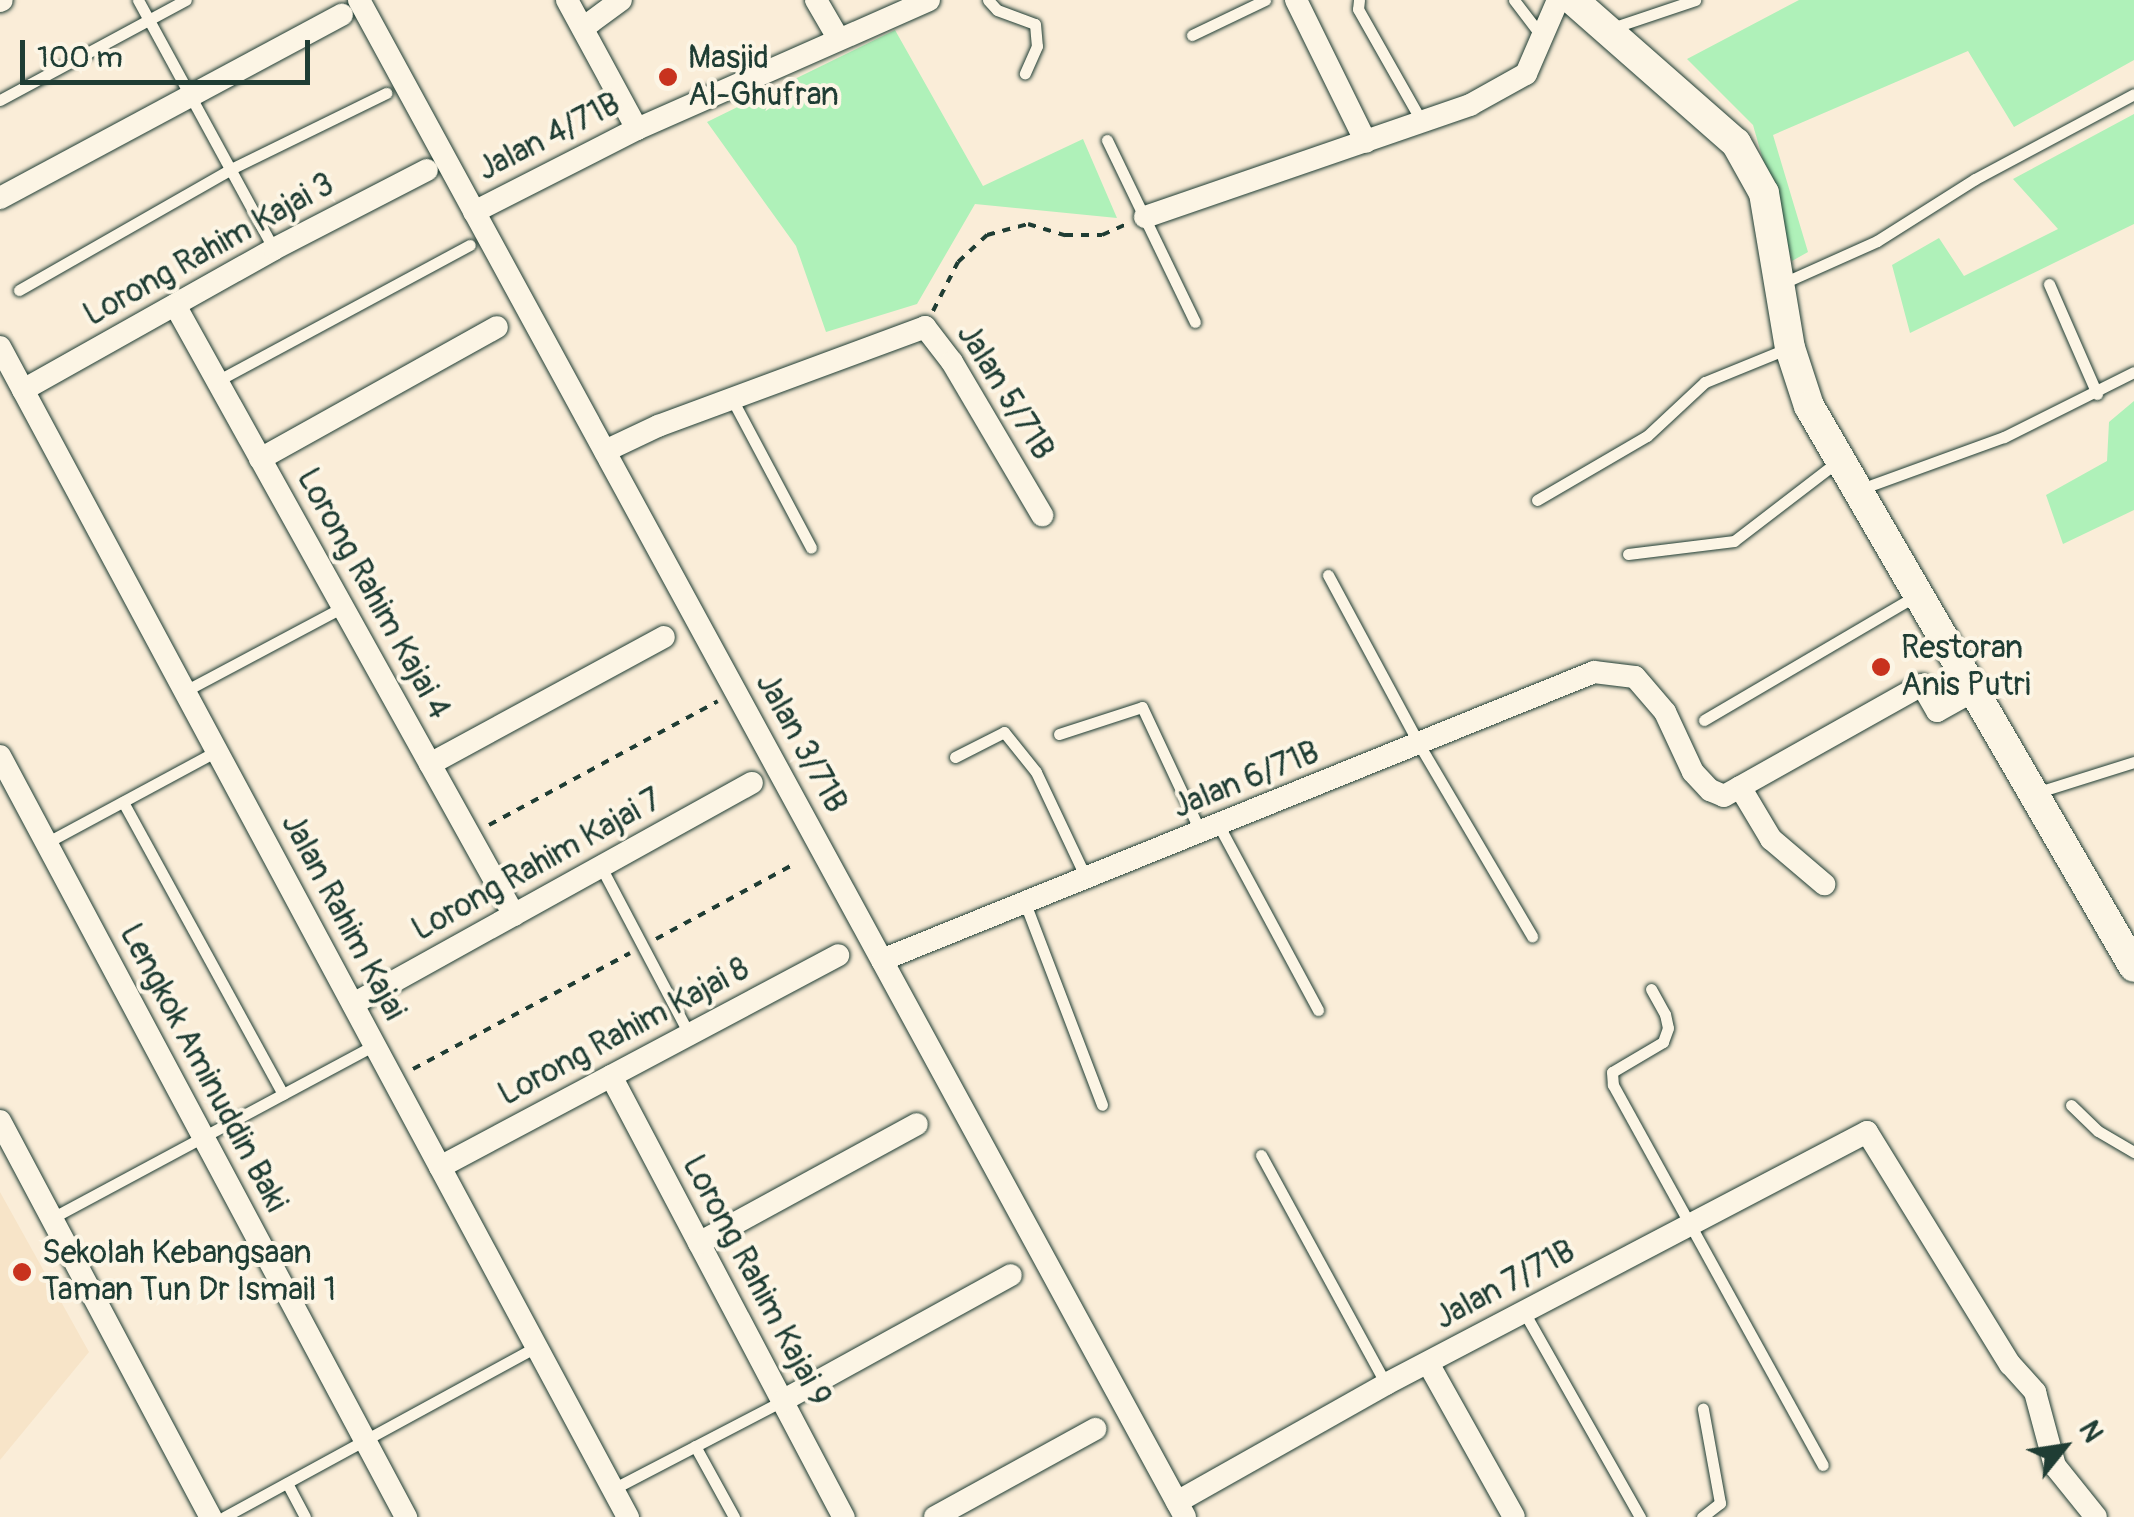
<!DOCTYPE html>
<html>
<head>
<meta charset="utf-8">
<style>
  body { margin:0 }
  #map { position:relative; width:2134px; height:1517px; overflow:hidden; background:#faedd8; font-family:Pangolin,sans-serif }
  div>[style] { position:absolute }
  .built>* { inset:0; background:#f7e4c8 }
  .green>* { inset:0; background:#aff1b9 }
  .path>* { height:4px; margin-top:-2px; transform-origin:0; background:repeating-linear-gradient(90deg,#1f3d34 0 8px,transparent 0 16px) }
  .roads { filter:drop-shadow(0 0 2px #1f3d34) drop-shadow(0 0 2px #1f3d34) }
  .lane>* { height:11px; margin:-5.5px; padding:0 5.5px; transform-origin:5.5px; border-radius:5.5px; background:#fcf5e5 }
  .street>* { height:22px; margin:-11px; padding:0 11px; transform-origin:11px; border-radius:11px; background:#fcf5e5 }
  .secondary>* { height:30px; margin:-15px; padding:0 15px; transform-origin:15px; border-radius:15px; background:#fcf5e5 }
  .dots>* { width:28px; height:28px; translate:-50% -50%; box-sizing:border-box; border:5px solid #fcf5e5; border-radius:50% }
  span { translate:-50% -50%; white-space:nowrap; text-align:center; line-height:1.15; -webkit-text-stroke:8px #fcf5e5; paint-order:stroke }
  .poi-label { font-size:32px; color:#1f3d34 }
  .left { translate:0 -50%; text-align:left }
  .street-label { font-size:32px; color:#1f3d34 }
  .north { position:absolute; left:2014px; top:1397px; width:100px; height:100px; -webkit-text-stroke:8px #fcf5e5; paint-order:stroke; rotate:60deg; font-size:28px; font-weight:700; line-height:40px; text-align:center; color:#1f3d34 }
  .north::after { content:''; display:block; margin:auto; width:35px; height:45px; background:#1f3d34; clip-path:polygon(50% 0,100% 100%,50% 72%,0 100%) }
  .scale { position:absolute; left:20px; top:40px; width:290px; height:45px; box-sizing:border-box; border:5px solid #1f3d34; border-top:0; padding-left:12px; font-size:30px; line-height:35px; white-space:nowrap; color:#1f3d34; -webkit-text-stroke:8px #fcf5e5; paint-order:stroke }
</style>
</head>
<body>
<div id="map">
  <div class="built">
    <i style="clip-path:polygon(0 1192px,89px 1352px,0 1460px)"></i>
  </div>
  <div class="green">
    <i style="clip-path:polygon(1799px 0,2134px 0,2134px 60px,2014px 127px,1968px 51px,1773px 135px,1808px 252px,1792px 261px,1753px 125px,1687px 59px)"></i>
    <i style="clip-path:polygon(895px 30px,983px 186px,1083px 139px,1117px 218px,975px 204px,917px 304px,826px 332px,796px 246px,707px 122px)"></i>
    <i style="clip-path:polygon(2134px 114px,2134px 224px,1910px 333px,1892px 265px,1939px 238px,1964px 276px,2058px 229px,2013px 179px)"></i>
    <i style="clip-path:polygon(2134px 401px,2134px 510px,2063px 544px,2046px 495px,2107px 461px,2109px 422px)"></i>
  </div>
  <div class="path">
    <i style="left:933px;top:311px;width:55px;rotate:-63deg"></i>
    <i style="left:958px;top:262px;width:40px;rotate:-43deg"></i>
    <i style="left:987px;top:235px;width:42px;rotate:-15deg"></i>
    <i style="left:1028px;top:224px;width:39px;rotate:17deg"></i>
    <i style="left:1065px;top:235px;width:37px"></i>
    <i style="left:1102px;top:235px;width:27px;rotate:-24deg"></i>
    <i style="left:489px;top:825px;width:260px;rotate:-28.4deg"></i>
    <i style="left:656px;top:939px;width:159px;rotate:-28.5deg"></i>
    <i style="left:413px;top:1069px;width:246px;rotate:-28.1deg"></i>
  </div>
  <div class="roads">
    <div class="lane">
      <i style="left:138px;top:0;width:284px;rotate:61.4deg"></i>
      <i style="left:988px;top:0;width:13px;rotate:48deg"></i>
      <i style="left:997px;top:10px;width:40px;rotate:20.2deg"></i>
      <i style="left:1035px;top:24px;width:22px;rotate:85deg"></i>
      <i style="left:1037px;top:46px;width:30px;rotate:114deg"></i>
      <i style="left:1359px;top:0;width:9px;rotate:96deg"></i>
      <i style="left:1358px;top:9px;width:132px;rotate:60.5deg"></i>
      <i style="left:1514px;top:0;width:48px;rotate:52.7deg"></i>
      <i style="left:1609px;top:29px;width:91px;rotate:-18.6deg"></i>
      <i style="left:1192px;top:35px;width:81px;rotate:-25.6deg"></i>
      <i style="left:0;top:100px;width:211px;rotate:-28.3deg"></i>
      <i style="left:1107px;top:140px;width:202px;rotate:64.2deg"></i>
      <i style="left:1781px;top:284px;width:105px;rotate:-24.1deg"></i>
      <i style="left:1877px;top:241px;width:116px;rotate:-32.3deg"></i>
      <i style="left:1975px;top:179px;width:180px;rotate:-28.1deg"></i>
      <i style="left:2049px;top:284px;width:120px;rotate:66.4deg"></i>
      <i style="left:19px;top:290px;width:244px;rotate:-29.7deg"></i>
      <i style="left:231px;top:169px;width:173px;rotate:-26.1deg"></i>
      <i style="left:217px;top:381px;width:287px;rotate:-28.3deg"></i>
      <i style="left:733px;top:401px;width:166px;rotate:62deg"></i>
      <i style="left:1858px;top:490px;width:155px;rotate:-20deg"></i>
      <i style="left:2004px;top:437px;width:145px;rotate:-26.6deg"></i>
      <i style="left:1537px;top:500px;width:127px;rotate:-30.2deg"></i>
      <i style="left:1647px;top:436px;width:79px;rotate:-43deg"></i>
      <i style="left:1705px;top:382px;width:87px;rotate:-22.2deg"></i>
      <i style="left:1628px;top:554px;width:107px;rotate:-7deg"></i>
      <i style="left:1734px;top:541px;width:130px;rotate:-37.5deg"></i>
      <i style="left:1328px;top:575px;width:194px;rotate:61.7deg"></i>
      <i style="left:1420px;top:746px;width:221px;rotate:59.5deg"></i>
      <i style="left:185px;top:691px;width:179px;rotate:-28deg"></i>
      <i style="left:1704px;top:720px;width:245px;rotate:-30.4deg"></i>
      <i style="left:1059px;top:734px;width:87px;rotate:-18deg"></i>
      <i style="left:1142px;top:707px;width:139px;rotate:64.9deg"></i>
      <i style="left:955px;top:757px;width:55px;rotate:-27deg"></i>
      <i style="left:1004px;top:732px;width:51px;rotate:51.3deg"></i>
      <i style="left:1036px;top:772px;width:117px;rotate:64.7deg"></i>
      <i style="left:2035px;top:793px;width:104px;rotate:-17.4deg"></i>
      <i style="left:123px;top:802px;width:333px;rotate:61.3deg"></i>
      <i style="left:1219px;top:826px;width:209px;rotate:61.7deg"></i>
      <i style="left:46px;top:843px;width:194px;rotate:-28.3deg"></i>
      <i style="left:601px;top:867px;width:189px;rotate:62.2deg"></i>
      <i style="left:1025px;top:903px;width:216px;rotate:69.1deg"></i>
      <i style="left:1651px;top:989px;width:29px;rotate:61deg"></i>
      <i style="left:1665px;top:1014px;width:14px;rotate:78deg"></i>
      <i style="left:1668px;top:1028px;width:15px;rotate:110deg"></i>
      <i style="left:1663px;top:1042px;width:59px;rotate:149.5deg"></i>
      <i style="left:1612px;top:1072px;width:13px;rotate:86deg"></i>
      <i style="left:1613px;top:1085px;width:434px;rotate:61.1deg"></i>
      <i style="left:2071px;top:1105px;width:37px;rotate:44deg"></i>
      <i style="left:2098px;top:1131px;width:42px;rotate:30.3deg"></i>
      <i style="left:1261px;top:1155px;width:261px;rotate:61.4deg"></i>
      <i style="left:52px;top:1218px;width:366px;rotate:-28.2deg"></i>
      <i style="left:1524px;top:1312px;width:236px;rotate:60.5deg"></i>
      <i style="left:695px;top:1446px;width:81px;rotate:61.2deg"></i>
      <i style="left:287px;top:1483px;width:38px;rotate:62deg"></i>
      <i style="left:613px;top:1489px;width:191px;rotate:-27.5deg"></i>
      <i style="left:224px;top:1517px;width:357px;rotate:-28.6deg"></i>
      <i style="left:1702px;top:1517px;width:23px;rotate:-38deg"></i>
      <i style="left:1720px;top:1503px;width:96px;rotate:-100.3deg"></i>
    </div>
    <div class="street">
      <i style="left:359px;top:0;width:1727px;rotate:61.43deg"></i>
      <i style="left:567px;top:0;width:147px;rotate:61.5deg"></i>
      <i style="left:816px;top:0;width:44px;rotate:59.9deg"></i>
      <i style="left:1296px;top:0;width:158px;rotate:63.8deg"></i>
      <i style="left:0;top:1px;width:2px;rotate:-27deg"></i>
      <i style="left:583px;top:28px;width:47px;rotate:-36.4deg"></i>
      <i style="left:0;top:198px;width:388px;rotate:-28.2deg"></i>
      <i style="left:474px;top:212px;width:183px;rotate:-27deg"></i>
      <i style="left:637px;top:129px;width:319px;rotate:-23.8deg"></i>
      <i style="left:1145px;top:217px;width:344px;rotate:-19deg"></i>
      <i style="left:1470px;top:105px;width:64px;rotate:-29deg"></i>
      <i style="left:1526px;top:74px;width:81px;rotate:-66.6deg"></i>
      <i style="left:175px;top:305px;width:698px;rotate:60.94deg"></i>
      <i style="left:0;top:347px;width:1328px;rotate:61.78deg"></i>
      <i style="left:23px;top:390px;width:288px;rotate:-29.3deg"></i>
      <i style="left:274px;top:249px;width:172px;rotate:-27.3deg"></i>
      <i style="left:605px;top:451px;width:59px;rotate:-25.3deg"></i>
      <i style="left:658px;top:426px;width:285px;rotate:-20.3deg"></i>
      <i style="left:925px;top:327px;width:44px;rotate:52.4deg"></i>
      <i style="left:952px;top:362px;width:178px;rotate:59.5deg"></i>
      <i style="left:260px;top:459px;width:271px;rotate:-29.1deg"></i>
      <i style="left:0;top:756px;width:863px;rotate:61.92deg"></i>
      <i style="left:430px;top:764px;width:266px;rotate:-28.5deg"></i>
      <i style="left:1740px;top:787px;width:61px;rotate:59.2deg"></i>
      <i style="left:1771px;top:839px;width:70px;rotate:40.3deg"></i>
      <i style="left:882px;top:960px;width:768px;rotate:-22.02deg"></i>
      <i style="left:1594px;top:672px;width:41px;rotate:7deg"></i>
      <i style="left:1635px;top:677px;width:46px;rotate:49.4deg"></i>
      <i style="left:1665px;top:712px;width:66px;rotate:65deg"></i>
      <i style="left:1693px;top:772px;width:25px;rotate:47deg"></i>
      <i style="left:1710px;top:790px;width:15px;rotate:23deg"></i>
      <i style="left:1724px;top:796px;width:227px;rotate:-29.3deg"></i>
      <i style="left:1922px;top:685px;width:30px;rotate:60deg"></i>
      <i style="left:1937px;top:711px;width:43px;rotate:-28.9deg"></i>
      <i style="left:353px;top:1004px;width:456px;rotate:-29deg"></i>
      <i style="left:611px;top:1076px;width:499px;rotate:62.2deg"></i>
      <i style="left:0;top:1121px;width:449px;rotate:62deg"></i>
      <i style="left:440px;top:1167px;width:451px;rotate:-28deg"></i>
      <i style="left:699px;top:1243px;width:248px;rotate:-28.6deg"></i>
      <i style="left:1428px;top:1363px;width:176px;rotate:60.8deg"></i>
      <i style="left:782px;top:1401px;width:261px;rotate:-28.8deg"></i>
      <i style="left:1177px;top:1502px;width:240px;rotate:-29.4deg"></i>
      <i style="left:1386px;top:1384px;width:543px;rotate:-27.65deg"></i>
      <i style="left:1867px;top:1132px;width:273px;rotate:58.4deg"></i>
      <i style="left:2010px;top:1364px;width:38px;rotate:48deg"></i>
      <i style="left:2035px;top:1392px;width:77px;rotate:74.9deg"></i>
      <i style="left:2055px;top:1466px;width:65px;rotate:51.2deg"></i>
      <i style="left:935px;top:1517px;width:183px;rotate:-28.8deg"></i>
    </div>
    <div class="secondary">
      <i style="left:1573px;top:0;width:217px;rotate:41.3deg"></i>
      <i style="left:1736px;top:143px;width:57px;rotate:60.8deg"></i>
      <i style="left:1764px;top:193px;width:157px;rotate:80.5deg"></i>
      <i style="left:1790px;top:348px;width:61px;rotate:71.9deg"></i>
      <i style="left:1809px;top:406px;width:648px;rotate:59.92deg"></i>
    </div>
  </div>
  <div class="dots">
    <i style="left:668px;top:77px;background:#c8321e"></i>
    <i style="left:1881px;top:667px;background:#c8321e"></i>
    <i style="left:22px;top:1272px;background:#c8321e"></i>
  </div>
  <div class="poi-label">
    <span class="left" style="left:688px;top:77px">Masjid<br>Al-Ghufran</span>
    <span class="left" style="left:1901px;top:667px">Restoran<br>Anis Putri</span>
    <span class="left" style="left:42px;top:1272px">Sekolah Kebangsaan<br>Taman Tun Dr Ismail 1</span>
  </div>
  <div class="street-label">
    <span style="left:549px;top:137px;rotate:-27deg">Jalan 4/71B</span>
    <span style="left:209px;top:250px;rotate:-29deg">Lorong Rahim Kajai 3</span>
    <span style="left:1005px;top:392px;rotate:58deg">Jalan 5/71B</span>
    <span style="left:373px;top:594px;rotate:61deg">Lorong Rahim Kajai 4</span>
    <span style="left:801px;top:743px;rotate:61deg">Jalan 3/71B</span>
    <span style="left:1246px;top:780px;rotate:-22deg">Jalan 6/71B</span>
    <span style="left:537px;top:865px;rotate:-29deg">Lorong Rahim Kajai 7</span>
    <span style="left:343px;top:917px;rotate:62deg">Jalan Rahim Kajai</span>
    <span style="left:624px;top:1032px;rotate:-28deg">Lorong Rahim Kajai 8</span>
    <span style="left:203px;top:1068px;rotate:62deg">Lengkok Aminuddin Baki</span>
    <span style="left:756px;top:1281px;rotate:62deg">Lorong Rahim Kajai 9</span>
    <span style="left:1505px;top:1285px;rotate:-28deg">Jalan 7/71B</span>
  </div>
  <div class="north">N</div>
  <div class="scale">100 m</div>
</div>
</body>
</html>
